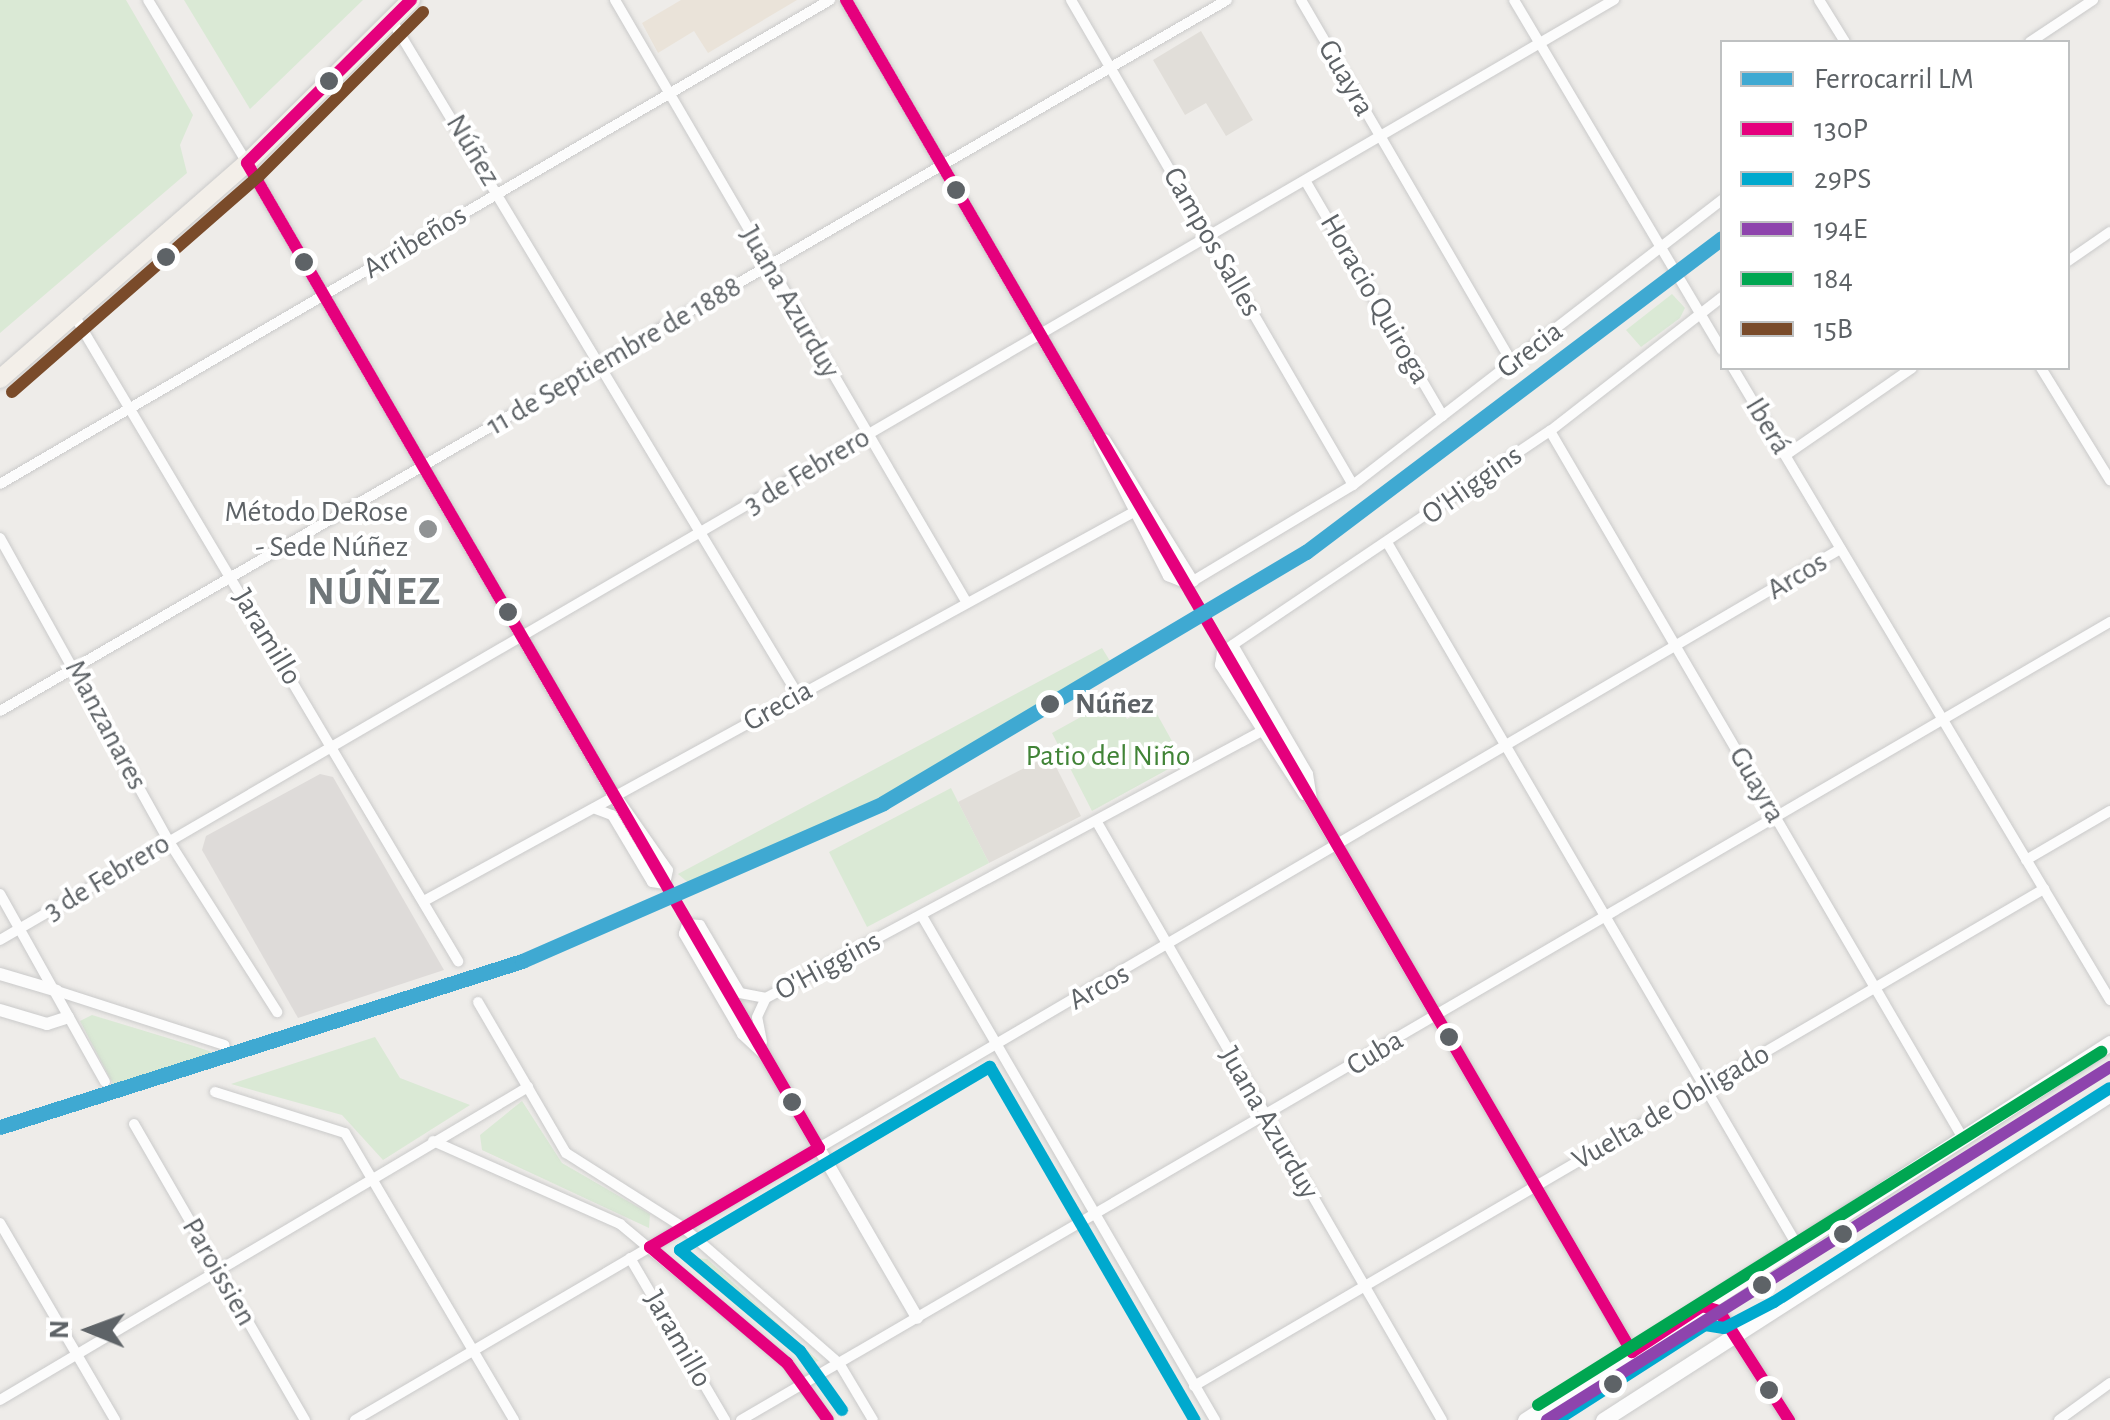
<!DOCTYPE html>
<html>
<head>
<meta charset="utf-8">
<style>
  body { margin:0 }
  #map { position:relative; width:2110px; height:1420px; overflow:hidden; background:#eeece9; font-family:"Alegreya Sans",sans-serif }
  div>[style] { position:absolute }
  .commercial>* { inset:0; background:#eae3d9 }
  .industrial>* { inset:0; background:#dedbd9 }
  .education>* { inset:0; background:#e1ded9 }
  .green>* { inset:0; background:#dae9d5 }
  .tertiary-tunnel>* { height:12px; margin-top:-6px; transform-origin:0; background:repeating-linear-gradient(90deg,#cacac8 0 12px,transparent 0 18px) }
  .roads { filter:drop-shadow(0 0 2px #cacaca) drop-shadow(0 0 2px #cacaca) }
  .minor>* { height:10px; margin:-5px; padding:0 5px; transform-origin:5px; border-radius:5px; background:#fcfcfc }
  .tertiary>* { height:12px; margin:-6px; padding:0 6px; transform-origin:6px; border-radius:6px; background:#fcfcfc }
  .secondary>* { height:15px; margin:-7.5px; padding:0 7.5px; transform-origin:7.5px; border-radius:7.5px; background:#fcfcfc }
  .primary>* { height:18px; margin:-9px; padding:0 9px; transform-origin:9px; border-radius:9px; background:#f3efe9 }
  .bus-1>* { height:12px; margin:-6px; padding:0 6px; transform-origin:6px; border-radius:6px; background:#e5007d }
  .bus-2>* { height:12px; margin:-6px; padding:0 6px; transform-origin:6px; border-radius:6px; background:#00a9ce }
  .bus-3>* { height:12px; margin:-6px; padding:0 6px; transform-origin:6px; border-radius:6px; background:#8e44ad }
  .bus-4>* { height:12px; margin:-6px; padding:0 6px; transform-origin:6px; border-radius:6px; background:#00a651 }
  .bus-5>* { height:12px; margin:-6px; padding:0 6px; transform-origin:6px; border-radius:6px; background:#7a4b2a }
  .rail-1>* { height:15px; margin:-7.5px; padding:0 7.5px; transform-origin:7.5px; border-radius:7.5px; background:#3fa9d2 }
  .dots>* { width:28px; height:28px; translate:-50% -50%; box-sizing:border-box; border:5px solid #fff; border-radius:50% }
  span { translate:-50% -50%; white-space:nowrap; text-align:center; line-height:1.15; -webkit-text-stroke:8px #fff; paint-order:stroke }
  .street-label { font-size:30px; color:#5e6367 }
  .poi-label { font-size:30px; color:#5e6367 }
  .right { translate:-100% -50%; text-align:right }
  .stop-label { font-size:30px; color:#5e6367; font-weight:700 }
  .left { translate:0 -50%; text-align:left }
  .park-label { font-size:30px; color:#418437 }
  .district-label { font-size:40px; color:#6f7679; font-weight:700; letter-spacing:2.5px }
  .legend { position:absolute; left:1720px; top:40px; width:350px; height:330px; box-sizing:border-box; background:#fff; border:2px solid #bfc1c2; margin:0; padding:12px 18px; list-style:none; font-size:30px; color:#5e6367 }
  .legend li { display:flex; align-items:center; gap:20px; height:50px }
  .legend b { width:50px; border:2px solid #bfc1c2 }
  .north { position:absolute; left:40px; top:1280px; width:100px; height:100px; -webkit-text-stroke:8px #fff; paint-order:stroke; rotate:271deg; font-size:28px; font-weight:700; line-height:40px; text-align:center; color:#5e6367 }
  .north::after { content:''; display:block; margin:auto; width:35px; height:45px; background:#5e6367; clip-path:polygon(50% 0,100% 100%,50% 72%,0 100%) }
</style>
</head>
<body>
<div id="map">
  <div class="commercial">
    <i style="clip-path:polygon(681px 0,797px 0,708px 53px,694px 31px,658px 53px,642px 23px)"></i>
  </div>
  <div class="industrial">
    <i style="clip-path:polygon(320px 774px,333px 777px,444px 970px,298px 1018px,202px 850px,206px 836px)"></i>
  </div>
  <div class="education">
    <i style="clip-path:polygon(1201px 31px,1253px 120px,1226px 136px,1206px 103px,1185px 115px,1153px 60px)"></i>
    <i style="clip-path:polygon(1050px 755px,1081px 816px,989px 863px,958px 802px)"></i>
  </div>
  <div class="green">
    <i style="clip-path:polygon(0 0,126px 0,193px 115px,180px 145px,187px 173px,0 333px)"></i>
    <i style="clip-path:polygon(184px 0,363px 0,250px 109px)"></i>
    <i style="clip-path:polygon(1672px 294px,1685px 308px,1680px 318px,1641px 347px,1626px 330px)"></i>
    <i style="clip-path:polygon(1102px 648px,1110px 661px,873px 802px,691px 885px,678px 874px)"></i>
    <i style="clip-path:polygon(1115px 698px,1127px 719px,1152px 705px,1183px 761px,1092px 811px,1052px 733px)"></i>
    <i style="clip-path:polygon(951px 788px,989px 863px,867px 927px,829px 852px)"></i>
    <i style="clip-path:polygon(92px 1015px,194px 1046px,218px 1054px,114px 1086px,80px 1021px)"></i>
    <i style="clip-path:polygon(375px 1037px,400px 1078px,470px 1105px,383px 1160px,342px 1115px,231px 1084px)"></i>
    <i style="clip-path:polygon(522px 1101px,562px 1163px,650px 1214px,649px 1228px,482px 1150px,480px 1135px)"></i>
    <i style="clip-path:polygon(695px 1258px,707px 1259px,819px 1361px,806px 1364px,693px 1269px)"></i>
  </div>
  <div class="tertiary-tunnel">
    <i style="left:1180px;top:575px;width:99px;rotate:59.8deg"></i>
    <i style="left:663px;top:880px;width:59px;rotate:59.5deg"></i>
  </div>
  <div class="roads">
    <div class="minor">
      <i style="left:148px;top:0;width:191px;rotate:58.7deg"></i>
      <i style="left:615px;top:0;width:698px;rotate:59.73deg"></i>
      <i style="left:1071px;top:0;width:561px;rotate:59.82deg"></i>
      <i style="left:1301px;top:0;width:420px;rotate:59.8deg"></i>
      <i style="left:1514px;top:0;width:407px;rotate:59.3deg"></i>
      <i style="left:1819px;top:0;width:49px;rotate:58.2deg"></i>
      <i style="left:391px;top:19px;width:789px;rotate:58.95deg"></i>
      <i style="left:2030px;top:42px;width:76px;rotate:-33.7deg"></i>
      <i style="left:1306px;top:182px;width:271px;rotate:59.7deg"></i>
      <i style="left:2068px;top:261px;width:51px;rotate:-34.6deg"></i>
      <i style="left:74px;top:315px;width:752px;rotate:59.27deg"></i>
      <i style="left:1733px;top:368px;width:736px;rotate:59.18deg"></i>
      <i style="left:2041px;top:368px;width:132px;rotate:58.4deg"></i>
      <i style="left:1550px;top:431px;width:821px;rotate:59.72deg"></i>
      <i style="left:1105px;top:439px;width:168px;rotate:58.1deg"></i>
      <i style="left:1099px;top:442px;width:151px;rotate:62.8deg"></i>
      <i style="left:1168px;top:576px;width:22px;rotate:22deg"></i>
      <i style="left:1188px;top:584px;width:192px;rotate:-31deg"></i>
      <i style="left:1353px;top:485px;width:466px;rotate:-37.7deg"></i>
      <i style="left:1786px;top:455px;width:153px;rotate:-34.6deg"></i>
      <i style="left:0;top:484px;width:961px;rotate:-30.25deg"></i>
      <i style="left:0;top:538px;width:346px;rotate:60.9deg"></i>
      <i style="left:168px;top:840px;width:204px;rotate:57.6deg"></i>
      <i style="left:1388px;top:544px;width:812px;rotate:59.74deg"></i>
      <i style="left:1233px;top:645px;width:149px;rotate:59.8deg"></i>
      <i style="left:1308px;top:774px;width:25px;rotate:81deg"></i>
      <i style="left:0;top:711px;width:1418px;rotate:-30.09deg"></i>
      <i style="left:1304px;top:795px;width:155px;rotate:-122.9deg"></i>
      <i style="left:1220px;top:665px;width:13px;rotate:-81deg"></i>
      <i style="left:1222px;top:652px;width:396px;rotate:-34deg"></i>
      <i style="left:1550px;top:431px;width:218px;rotate:-37.9deg"></i>
      <i style="left:596px;top:809px;width:17px;rotate:21deg"></i>
      <i style="left:612px;top:815px;width:78px;rotate:59.2deg"></i>
      <i style="left:652px;top:882px;width:13px;rotate:9deg"></i>
      <i style="left:665px;top:884px;width:14px;rotate:-78deg"></i>
      <i style="left:668px;top:870px;width:85px;rotate:-125deg"></i>
      <i style="left:1098px;top:824px;width:688px;rotate:60.01deg"></i>
      <i style="left:2026px;top:860px;width:97px;rotate:-30.3deg"></i>
      <i style="left:0;top:894px;width:215px;rotate:60.8deg"></i>
      <i style="left:424px;top:901px;width:807px;rotate:-28.72deg"></i>
      <i style="left:922px;top:916px;width:583px;rotate:59.83deg"></i>
      <i style="left:0;top:940px;width:1868px;rotate:-30.22deg"></i>
      <i style="left:57px;top:991px;width:176px;rotate:17.9deg"></i>
      <i style="left:478px;top:1002px;width:175px;rotate:59.8deg"></i>
      <i style="left:566px;top:1153px;width:140px;rotate:32.4deg"></i>
      <i style="left:684px;top:1228px;width:206px;rotate:41.1deg"></i>
      <i style="left:839px;top:1363px;width:66px;rotate:59.2deg"></i>
      <i style="left:762px;top:1042px;width:25px;rotate:-101deg"></i>
      <i style="left:757px;top:1017px;width:21px;rotate:-65deg"></i>
      <i style="left:766px;top:998px;width:561px;rotate:-28.3deg"></i>
      <i style="left:761px;top:1052px;width:26px;rotate:-137deg"></i>
      <i style="left:742px;top:1034px;width:116px;rotate:-120.1deg"></i>
      <i style="left:684px;top:934px;width:10px;rotate:-73deg"></i>
      <i style="left:687px;top:924px;width:13px;rotate:4deg"></i>
      <i style="left:700px;top:925px;width:79px;rotate:59.5deg"></i>
      <i style="left:740px;top:993px;width:25px;rotate:11deg"></i>
      <i style="left:215px;top:1092px;width:136px;rotate:17.5deg"></i>
      <i style="left:345px;top:1133px;width:333px;rotate:59.5deg"></i>
      <i style="left:134px;top:1124px;width:342px;rotate:60deg"></i>
      <i style="left:433px;top:1141px;width:205px;rotate:23.9deg"></i>
      <i style="left:620px;top:1224px;width:217px;rotate:39.8deg"></i>
      <i style="left:787px;top:1363px;width:70px;rotate:54.3deg"></i>
      <i style="left:0;top:1223px;width:228px;rotate:59.7deg"></i>
      <i style="left:630px;top:1258px;width:188px;rotate:59.6deg"></i>
      <i style="left:1194px;top:1386px;width:985px;rotate:-30.32deg"></i>
      <i style="left:0;top:1400px;width:614px;rotate:-30.66deg"></i>
      <i style="left:355px;top:1420px;width:1722px;rotate:-30.39deg"></i>
      <i style="left:741px;top:1420px;width:1585px;rotate:-30.24deg"></i>
      <i style="left:2059px;top:1420px;width:63px;rotate:-36deg"></i>
    </div>
    <div class="tertiary">
      <i style="left:846px;top:0;width:665px;rotate:59.85deg"></i>
      <i style="left:247px;top:163px;width:829px;rotate:59.88deg"></i>
      <i style="left:1231px;top:663px;width:797px;rotate:59.8deg"></i>
      <i style="left:693px;top:931px;width:447px;rotate:59.9deg"></i>
      <i style="left:0;top:974px;width:59px;rotate:16.6deg"></i>
      <i style="left:0;top:1010px;width:49px;rotate:16.6deg"></i>
      <i style="left:47px;top:1024px;width:22px;rotate:-18deg"></i>
      <i style="left:1702px;top:1306px;width:18px;rotate:16deg"></i>
      <i style="left:1719px;top:1311px;width:130px;rotate:57.3deg"></i>
    </div>
    <div class="secondary">
      <i style="left:1525px;top:1420px;width:696px;rotate:-32.8deg"></i>
      <i style="left:1603px;top:1420px;width:603px;rotate:-32.74deg"></i>
    </div>
    <div class="primary">
      <i style="left:0;top:379px;width:328px;rotate:-41.2deg"></i>
      <i style="left:247px;top:163px;width:231px;rotate:-44.8deg"></i>
    </div>
  </div>
  <div class="bus-1">
    <i style="left:411px;top:0;width:231px;rotate:135.2deg"></i>
    <i style="left:247px;top:163px;width:1139px;rotate:59.86deg"></i>
    <i style="left:819px;top:1148px;width:196px;rotate:149.6deg"></i>
    <i style="left:650px;top:1247px;width:180px;rotate:40.3deg"></i>
    <i style="left:787px;top:1363px;width:70px;rotate:54.3deg"></i>
    <i style="left:846px;top:0;width:1564px;rotate:59.83deg"></i>
    <i style="left:1632px;top:1352px;width:84px;rotate:-33.3deg"></i>
    <i style="left:1702px;top:1306px;width:18px;rotate:16deg"></i>
    <i style="left:1719px;top:1311px;width:130px;rotate:57.3deg"></i>
  </div>
  <div class="bus-2">
    <i style="left:842px;top:1410px;width:72px;rotate:-125.4deg"></i>
    <i style="left:800px;top:1351px;width:157px;rotate:-139.9deg"></i>
    <i style="left:680px;top:1250px;width:360px;rotate:-30.6deg"></i>
    <i style="left:990px;top:1067px;width:408px;rotate:59.9deg"></i>
    <i style="left:1557px;top:1420px;width:176px;rotate:-32.7deg"></i>
    <i style="left:1705px;top:1325px;width:19px;rotate:9deg"></i>
    <i style="left:1724px;top:1328px;width:56px;rotate:-27.5deg"></i>
    <i style="left:1774px;top:1302px;width:398px;rotate:-32.5deg"></i>
  </div>
  <div class="bus-3">
    <i style="left:1547px;top:1420px;width:665px;rotate:-32.09deg"></i>
  </div>
  <div class="bus-4">
    <i style="left:1538px;top:1405px;width:665px;rotate:-32.09deg"></i>
  </div>
  <div class="bus-5">
    <i style="left:12px;top:392px;width:328px;rotate:-41.2deg"></i>
    <i style="left:259px;top:176px;width:232px;rotate:-45deg"></i>
  </div>
  <div class="rail-1">
    <i style="left:0;top:1127px;width:548px;rotate:-17.64deg"></i>
    <i style="left:522px;top:961px;width:394px;rotate:-23.6deg"></i>
    <i style="left:883px;top:803px;width:492px;rotate:-30.7deg"></i>
    <i style="left:1306px;top:552px;width:521px;rotate:-37.05deg"></i>
  </div>
  <div class="dots">
    <i style="left:329px;top:81px;background:#5e6367"></i>
    <i style="left:956px;top:190px;background:#5e6367"></i>
    <i style="left:166px;top:257px;background:#5e6367"></i>
    <i style="left:304px;top:262px;background:#5e6367"></i>
    <i style="left:428px;top:529px;background:#909394"></i>
    <i style="left:508px;top:612px;background:#5e6367"></i>
    <i style="left:1050px;top:704px;background:#5e6367"></i>
    <i style="left:1449px;top:1037px;background:#5e6367"></i>
    <i style="left:792px;top:1102px;background:#5e6367"></i>
    <i style="left:1843px;top:1234px;background:#5e6367"></i>
    <i style="left:1762px;top:1285px;background:#5e6367"></i>
    <i style="left:1613px;top:1384px;background:#5e6367"></i>
    <i style="left:1769px;top:1390px;background:#5e6367"></i>
  </div>
  <div class="street-label">
    <span style="left:1346px;top:78px;rotate:60deg">Guayra</span>
    <span style="left:473px;top:150px;rotate:59deg">Núñez</span>
    <span style="left:415px;top:242px;rotate:-31deg">Arribeños</span>
    <span style="left:1212px;top:242px;rotate:60deg">Campos Salles</span>
    <span style="left:1375px;top:299px;rotate:60deg">Horacio Quiroga</span>
    <span style="left:790px;top:302px;rotate:60deg">Juana Azurduy</span>
    <span style="left:1530px;top:350px;rotate:-37deg">Grecia</span>
    <span style="left:614px;top:356px;rotate:-30deg">11 de Septiembre de 1888</span>
    <span style="left:1768px;top:426px;rotate:59deg">Iberá</span>
    <span style="left:807px;top:471px;rotate:-31deg">3 de Febrero</span>
    <span style="left:1472px;top:485px;rotate:-35deg">O'Higgins</span>
    <span style="left:1797px;top:576px;rotate:-31deg">Arcos</span>
    <span style="left:267px;top:637px;rotate:59deg">Jaramillo</span>
    <span style="left:778px;top:706px;rotate:-29deg">Grecia</span>
    <span style="left:106px;top:725px;rotate:62deg">Manzanares</span>
    <span style="left:1757px;top:785px;rotate:60deg">Guayra</span>
    <span style="left:107px;top:877px;rotate:-31deg">3 de Febrero</span>
    <span style="left:828px;top:966px;rotate:-28deg">O'Higgins</span>
    <span style="left:1099px;top:987px;rotate:-29deg">Arcos</span>
    <span style="left:1375px;top:1053px;rotate:-31deg">Cuba</span>
    <span style="left:1671px;top:1107px;rotate:-30deg">Vuelta de Obligado</span>
    <span style="left:1269px;top:1123px;rotate:60deg">Juana Azurduy</span>
    <span style="left:219px;top:1272px;rotate:60deg">Paroissien</span>
    <span style="left:678px;top:1339px;rotate:60deg">Jaramillo</span>
  </div>
  <div class="poi-label">
    <span class="right" style="left:408px;top:529px">Método DeRose<br>- Sede Núñez</span>
  </div>
  <div class="stop-label">
    <span class="left" style="left:1075px;top:704px">Núñez</span>
  </div>
  <div class="park-label">
    <span style="left:1108px;top:756px">Patio del Niño</span>
  </div>
  <div class="district-label">
    <span style="left:375px;top:592px">NÚÑEZ</span>
  </div>
  <ul class="legend">
  <li><b style="height:12px;background:#3fa9d2"></b>Ferrocarril LM</li>
  <li><b style="height:12px;background:#e5007d"></b>130P</li>
  <li><b style="height:12px;background:#00a9ce"></b>29PS</li>
  <li><b style="height:12px;background:#8e44ad"></b>194E</li>
  <li><b style="height:12px;background:#00a651"></b>184</li>
  <li><b style="height:12px;background:#7a4b2a"></b>15B</li>
  </ul>
  <div class="north">N</div>
</div>
</body>
</html>
